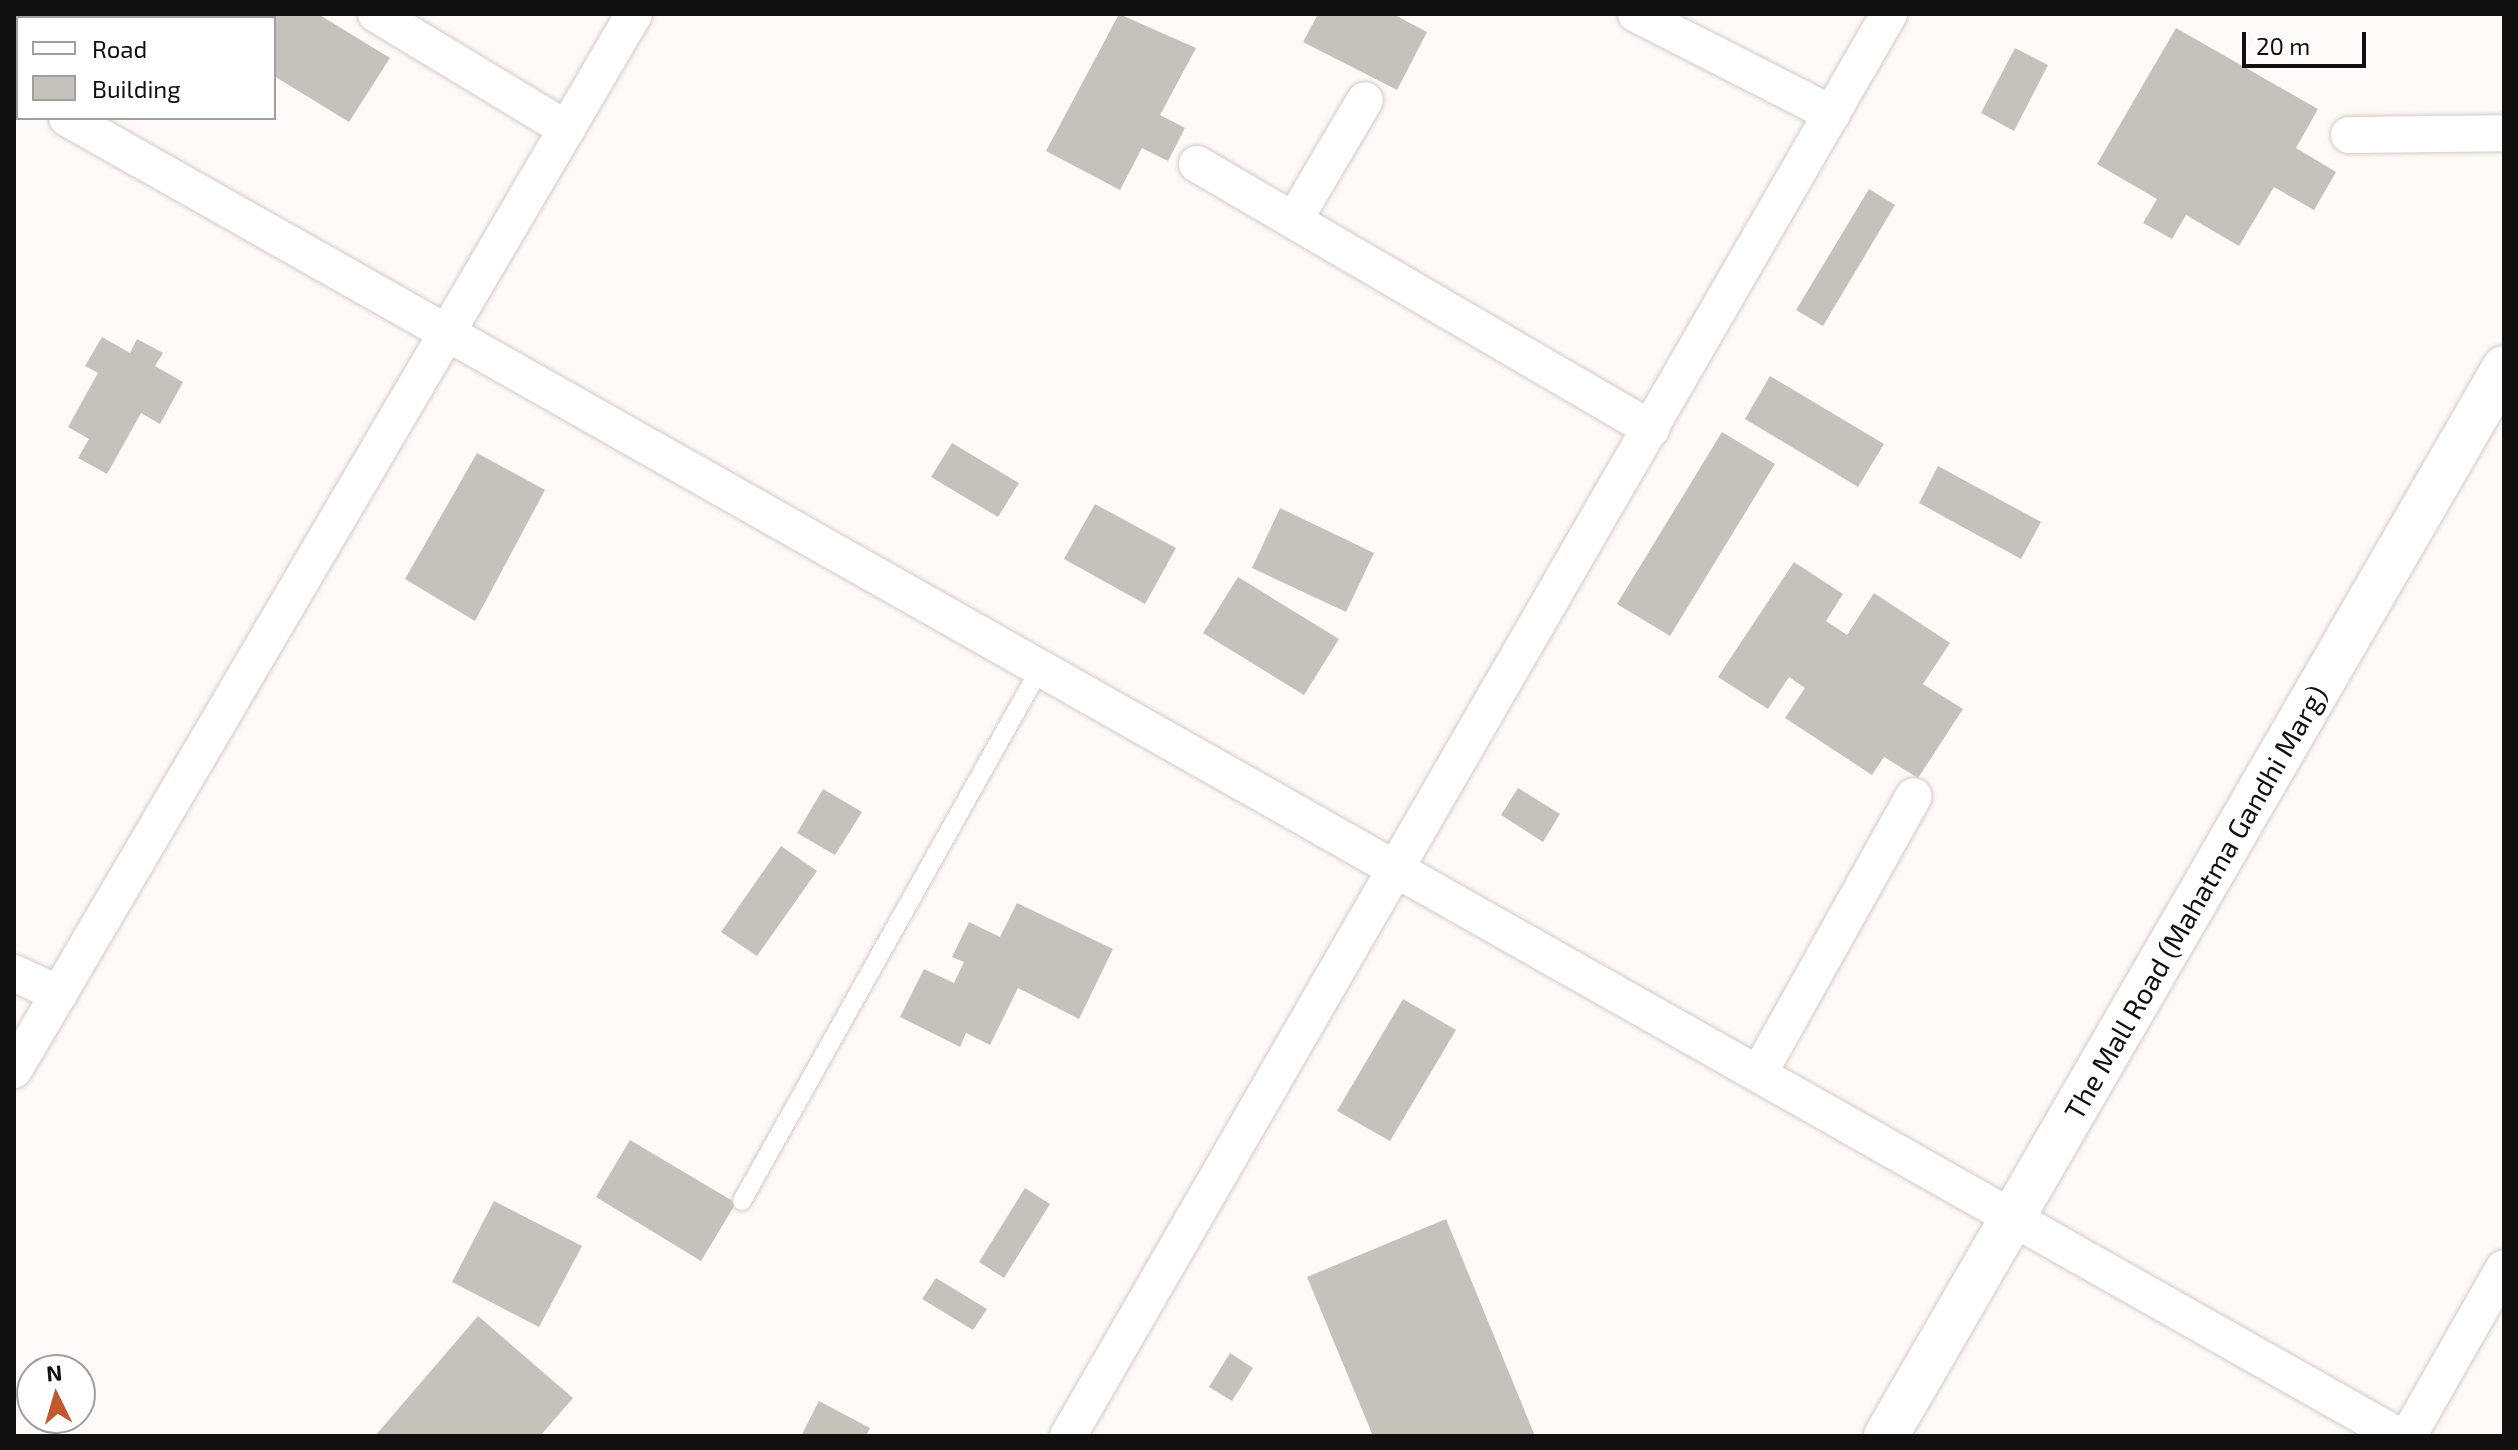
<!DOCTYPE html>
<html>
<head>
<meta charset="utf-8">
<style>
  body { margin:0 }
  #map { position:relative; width:2518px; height:1450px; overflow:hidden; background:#fffaf7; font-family:"Exo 2",sans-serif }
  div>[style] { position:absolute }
  .building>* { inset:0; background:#c6c1bb }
  .roads { filter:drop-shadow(0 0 2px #d2cbc6) drop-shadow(0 0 2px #d2cbc6) }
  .service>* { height:18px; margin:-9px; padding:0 9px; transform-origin:9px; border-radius:9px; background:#fff }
  .minor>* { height:36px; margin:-18px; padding:0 18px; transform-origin:18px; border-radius:18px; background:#fff }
  .tertiary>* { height:44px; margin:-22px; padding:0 22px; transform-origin:22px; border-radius:22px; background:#fff }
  span { translate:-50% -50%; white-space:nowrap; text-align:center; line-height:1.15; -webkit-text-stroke:6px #fff; paint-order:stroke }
  .street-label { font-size:28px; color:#12100e }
  .frame { position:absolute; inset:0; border:16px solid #12100e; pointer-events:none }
  .legend { position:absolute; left:16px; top:16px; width:260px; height:104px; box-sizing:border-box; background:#fff; border:2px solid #a09f9f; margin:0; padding:10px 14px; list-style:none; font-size:24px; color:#12100e }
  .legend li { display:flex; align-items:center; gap:16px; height:40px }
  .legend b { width:40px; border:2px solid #a09f9f }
  .north { position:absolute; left:16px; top:1354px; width:80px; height:80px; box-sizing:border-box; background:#fff; border:2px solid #a09f9f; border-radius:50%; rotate:355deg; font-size:22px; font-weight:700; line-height:32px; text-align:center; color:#12100e }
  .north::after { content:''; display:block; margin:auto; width:28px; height:36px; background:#c05a2d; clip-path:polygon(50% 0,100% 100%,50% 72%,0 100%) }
  .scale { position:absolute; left:2242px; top:32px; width:124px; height:36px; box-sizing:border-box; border:4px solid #12100e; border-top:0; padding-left:10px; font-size:24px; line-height:28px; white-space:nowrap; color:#12100e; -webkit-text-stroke:6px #fff; paint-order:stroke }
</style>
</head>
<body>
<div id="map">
  <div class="building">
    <i style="clip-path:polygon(173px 14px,318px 14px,390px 58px,349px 122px,274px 76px,274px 18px)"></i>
    <i style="clip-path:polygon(1119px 14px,1196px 48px,1160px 115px,1185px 128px,1168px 161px,1142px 148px,1120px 190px,1046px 151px)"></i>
    <i style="clip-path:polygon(1318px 14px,1393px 14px,1427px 32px,1397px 90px,1303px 42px)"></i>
    <i style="clip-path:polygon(2176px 28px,2318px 109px,2296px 148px,2336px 172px,2314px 210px,2274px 187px,2239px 246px,2186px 215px,2172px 239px,2143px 223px,2157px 199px,2097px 164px)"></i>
    <i style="clip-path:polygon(2015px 48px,2048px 65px,2014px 131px,1981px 113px)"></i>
    <i style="clip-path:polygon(1869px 189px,1895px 205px,1823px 326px,1796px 310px)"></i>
    <i style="clip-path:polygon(102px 337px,130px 353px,137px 339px,163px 353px,155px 366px,183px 382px,160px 424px,141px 413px,107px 474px,78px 458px,89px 439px,68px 427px,98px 373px,85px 366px)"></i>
    <i style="clip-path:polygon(1770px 376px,1884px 444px,1858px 487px,1745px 419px)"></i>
    <i style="clip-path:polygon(1722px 432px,1775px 464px,1670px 636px,1617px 604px)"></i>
    <i style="clip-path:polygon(952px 443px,1019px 483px,998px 517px,931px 477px)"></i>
    <i style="clip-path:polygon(477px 453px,545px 490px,475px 621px,405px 579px)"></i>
    <i style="clip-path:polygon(1938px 466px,2041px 522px,2021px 559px,1919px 503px)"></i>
    <i style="clip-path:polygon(1095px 504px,1176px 548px,1145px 604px,1064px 559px)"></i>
    <i style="clip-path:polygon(1280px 508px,1374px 553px,1346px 612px,1252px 568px)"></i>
    <i style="clip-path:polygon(1794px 562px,1843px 594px,1826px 621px,1847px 635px,1874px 593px,1950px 643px,1923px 684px,1963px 709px,1918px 778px,1884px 757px,1872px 775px,1785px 718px,1805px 688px,1789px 677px,1768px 709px,1718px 677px)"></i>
    <i style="clip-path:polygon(1238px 577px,1339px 639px,1304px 695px,1203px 633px)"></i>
    <i style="clip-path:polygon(1518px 788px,1560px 814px,1543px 842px,1501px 815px)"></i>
    <i style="clip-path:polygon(823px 789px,862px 812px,835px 855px,797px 833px)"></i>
    <i style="clip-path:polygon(781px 846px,817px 871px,757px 956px,721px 932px)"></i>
    <i style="clip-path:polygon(1017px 903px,1113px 949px,1079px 1019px,1018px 988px,990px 1045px,966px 1033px,960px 1047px,900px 1017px,924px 969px,954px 983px,964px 962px,952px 957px,969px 922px,1000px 937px)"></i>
    <i style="clip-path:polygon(1403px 999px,1456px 1030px,1390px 1141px,1337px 1111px)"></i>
    <i style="clip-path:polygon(630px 1140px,736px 1203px,701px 1261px,596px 1197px)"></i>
    <i style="clip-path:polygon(1025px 1188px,1050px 1204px,1004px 1278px,979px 1262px)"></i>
    <i style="clip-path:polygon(494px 1201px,582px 1246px,539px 1327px,452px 1282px)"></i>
    <i style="clip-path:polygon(1446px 1219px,1535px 1436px,1373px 1436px,1307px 1277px)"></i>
    <i style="clip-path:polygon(936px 1278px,987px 1309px,973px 1330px,922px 1299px)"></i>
    <i style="clip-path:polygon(478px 1316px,573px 1398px,540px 1436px,375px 1436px)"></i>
    <i style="clip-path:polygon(1230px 1353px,1253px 1368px,1232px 1401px,1209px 1387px)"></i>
    <i style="clip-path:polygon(819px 1401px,870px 1428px,866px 1436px,801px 1436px)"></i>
  </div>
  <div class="roads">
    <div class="service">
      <i style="left:742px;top:1201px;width:614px;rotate:-60.76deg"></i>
    </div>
    <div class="minor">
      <i style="left:376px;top:14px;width:223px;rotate:31.1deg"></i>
      <i style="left:1636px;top:14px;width:220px;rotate:27deg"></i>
      <i style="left:14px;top:88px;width:4px;rotate:27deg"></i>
      <i style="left:67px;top:118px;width:2678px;rotate:29.48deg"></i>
      <i style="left:2349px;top:135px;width:155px;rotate:-0.7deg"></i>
      <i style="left:1197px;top:164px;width:526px;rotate:30.27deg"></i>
      <i style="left:1294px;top:220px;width:139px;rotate:-59.4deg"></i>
      <i style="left:14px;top:973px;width:50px;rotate:25deg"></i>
      <i style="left:14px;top:1070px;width:1225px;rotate:-59.58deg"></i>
      <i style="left:1759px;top:1073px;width:317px;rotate:-60.8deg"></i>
      <i style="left:1068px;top:1436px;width:1642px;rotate:-60deg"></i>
      <i style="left:2408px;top:1436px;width:193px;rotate:-60.3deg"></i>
    </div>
    <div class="tertiary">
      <i style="left:1886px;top:1436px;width:1234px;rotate:-59.94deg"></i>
    </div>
  </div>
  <div class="street-label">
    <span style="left:2195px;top:902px;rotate:-60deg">The Mall Road (Mahatma Gandhi Marg)</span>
  </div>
  <div class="frame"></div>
  <ul class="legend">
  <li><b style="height:10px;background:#fff"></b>Road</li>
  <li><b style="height:22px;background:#c6c1bb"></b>Building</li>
  </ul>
  <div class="north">N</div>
  <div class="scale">20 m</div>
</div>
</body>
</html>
